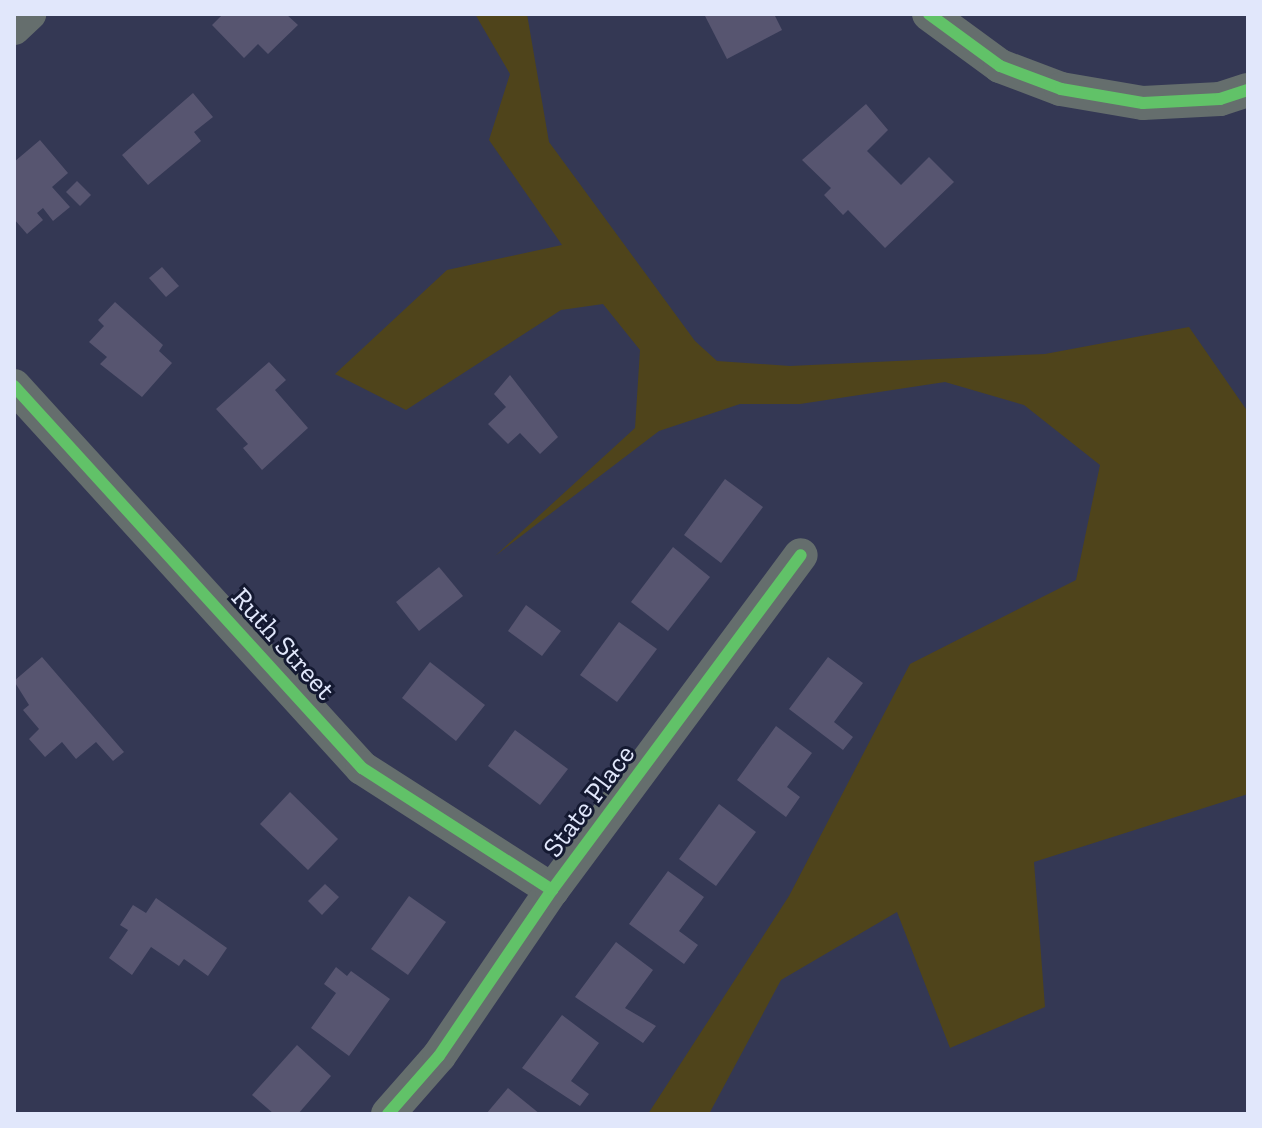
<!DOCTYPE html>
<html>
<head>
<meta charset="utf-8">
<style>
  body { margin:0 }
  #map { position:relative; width:1262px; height:1128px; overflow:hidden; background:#343854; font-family:"Zilla Slab",serif }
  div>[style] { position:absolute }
  .green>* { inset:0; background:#4f441b }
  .building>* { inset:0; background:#575570 }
  .street>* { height:34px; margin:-17px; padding:0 17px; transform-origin:17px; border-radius:17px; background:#656e6d }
  .cycleway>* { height:12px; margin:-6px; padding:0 6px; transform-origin:6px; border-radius:6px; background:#61c268 }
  span { translate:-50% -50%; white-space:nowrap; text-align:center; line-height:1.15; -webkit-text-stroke:6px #141931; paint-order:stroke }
  .street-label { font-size:28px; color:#e1e7fb }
  .frame { position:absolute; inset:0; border:16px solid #e1e7fb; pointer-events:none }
</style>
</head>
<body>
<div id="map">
  <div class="green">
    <i style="clip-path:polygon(475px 14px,527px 14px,549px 142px,695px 341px,717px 361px,790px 366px,1045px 354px,1189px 327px,1248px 412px,1248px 794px,1034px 862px,1045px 1007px,950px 1048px,897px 912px,781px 980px,709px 1114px,648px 1114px,789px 896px,910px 664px,1076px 580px,1100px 465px,1024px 405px,945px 382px,800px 404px,740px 404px,659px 431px,495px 556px,635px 428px,640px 350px,603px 304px,561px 310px,406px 410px,335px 374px,447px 270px,562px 245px,489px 140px,510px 74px)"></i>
  </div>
  <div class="building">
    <i style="clip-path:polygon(223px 14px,286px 14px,298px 25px,268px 54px,258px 44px,244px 58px,212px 25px)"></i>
    <i style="clip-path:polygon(704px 14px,774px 14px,782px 30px,727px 59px)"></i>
    <i style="clip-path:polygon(193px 93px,213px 117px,194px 132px,201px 141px,148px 185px,122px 155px)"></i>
    <i style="clip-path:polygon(866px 104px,888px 130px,867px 151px,901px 185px,929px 157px,954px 182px,885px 248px,848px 210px,843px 215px,824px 195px,831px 188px,802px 160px)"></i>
    <i style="clip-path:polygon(40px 140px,68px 173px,52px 187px,70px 207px,53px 221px,43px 208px,37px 213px,43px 220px,27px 234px,14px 219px,14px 162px)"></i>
    <i style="clip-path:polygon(77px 181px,91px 195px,80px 206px,66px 192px)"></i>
    <i style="clip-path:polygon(162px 267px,179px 286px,166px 297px,149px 278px)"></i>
    <i style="clip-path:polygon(115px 302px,163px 345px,159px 351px,172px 363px,142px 397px,100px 364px,107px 357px,89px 342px,104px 326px,98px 320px)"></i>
    <i style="clip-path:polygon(269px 362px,286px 380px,275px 390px,308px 428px,262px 470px,243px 448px,248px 444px,216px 409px)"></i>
    <i style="clip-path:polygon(510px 375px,558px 437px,540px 454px,520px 433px,508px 444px,488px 424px,506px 407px,494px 394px)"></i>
    <i style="clip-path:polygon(725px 479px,763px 507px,721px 563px,684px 535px)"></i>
    <i style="clip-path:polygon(673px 547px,710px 577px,668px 631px,631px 602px)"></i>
    <i style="clip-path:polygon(439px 567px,463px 596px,419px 631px,396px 602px)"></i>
    <i style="clip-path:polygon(526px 605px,561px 631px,542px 656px,508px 631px)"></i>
    <i style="clip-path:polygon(619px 622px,657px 649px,617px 702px,580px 675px)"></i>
    <i style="clip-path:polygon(42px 657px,124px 752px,113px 761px,96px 742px,76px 759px,62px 742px,45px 757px,29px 739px,39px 729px,23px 710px,29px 705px,14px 681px)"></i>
    <i style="clip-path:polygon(828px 657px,863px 683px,834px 722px,853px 737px,843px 750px,789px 709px)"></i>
    <i style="clip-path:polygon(430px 662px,485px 705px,456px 741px,402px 698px)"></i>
    <i style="clip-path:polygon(776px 726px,812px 753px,787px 787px,800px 797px,786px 817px,737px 780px)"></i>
    <i style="clip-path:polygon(515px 730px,568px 769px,540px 805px,488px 766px)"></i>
    <i style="clip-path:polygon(290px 792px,338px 839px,308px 870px,260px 824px)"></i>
    <i style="clip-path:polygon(719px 804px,756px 832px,716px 886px,679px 859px)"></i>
    <i style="clip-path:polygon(668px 871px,704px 897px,679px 931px,698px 945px,684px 964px,629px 924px)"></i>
    <i style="clip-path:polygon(325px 884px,339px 897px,322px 915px,308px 901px)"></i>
    <i style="clip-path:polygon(409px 896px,446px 922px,408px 975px,371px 949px)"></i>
    <i style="clip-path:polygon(156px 898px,227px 948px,208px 976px,184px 959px,179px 966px,151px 947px,132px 975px,109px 958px,128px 930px,120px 925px,133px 905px,146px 913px)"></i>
    <i style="clip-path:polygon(616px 942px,653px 970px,625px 1008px,656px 1026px,643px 1043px,575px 997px)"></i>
    <i style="clip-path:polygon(336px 967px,347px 976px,351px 971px,390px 999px,349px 1056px,311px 1028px,336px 993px,324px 984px)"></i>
    <i style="clip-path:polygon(562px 1015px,599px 1043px,571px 1081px,589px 1094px,580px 1106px,522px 1068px)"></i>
    <i style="clip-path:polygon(297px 1045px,331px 1076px,298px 1114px,274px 1114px,252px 1095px)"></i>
    <i style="clip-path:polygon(508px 1088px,540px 1114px,486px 1114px)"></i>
  </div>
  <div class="street">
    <i style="left:929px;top:14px;width:88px;rotate:36.2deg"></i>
    <i style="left:1000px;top:66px;width:65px;rotate:20.7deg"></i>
    <i style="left:1061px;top:89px;width:83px;rotate:9.7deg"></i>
    <i style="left:1143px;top:103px;width:77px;rotate:-3deg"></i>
    <i style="left:1220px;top:99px;width:29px;rotate:-18deg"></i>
    <i style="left:14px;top:28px;width:21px;rotate:-43deg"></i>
    <i style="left:14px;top:386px;width:517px;rotate:47.67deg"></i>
    <i style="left:362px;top:768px;width:226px;rotate:32.7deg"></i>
    <i style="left:388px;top:1114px;width:77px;rotate:-48.7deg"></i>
    <i style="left:439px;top:1056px;width:201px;rotate:-55.8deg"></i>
    <i style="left:552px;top:890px;width:417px;rotate:-53.4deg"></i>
  </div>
  <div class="cycleway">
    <i style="left:929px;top:14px;width:88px;rotate:36.2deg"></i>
    <i style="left:1000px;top:66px;width:65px;rotate:20.7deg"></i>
    <i style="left:1061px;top:89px;width:83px;rotate:9.7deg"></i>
    <i style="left:1143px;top:103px;width:77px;rotate:-3deg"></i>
    <i style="left:1220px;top:99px;width:29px;rotate:-18deg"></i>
    <i style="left:14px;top:386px;width:517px;rotate:47.67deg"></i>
    <i style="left:362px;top:768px;width:226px;rotate:32.7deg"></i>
    <i style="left:388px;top:1114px;width:77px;rotate:-48.7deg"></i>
    <i style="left:439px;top:1056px;width:201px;rotate:-55.8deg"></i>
    <i style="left:552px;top:890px;width:417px;rotate:-53.4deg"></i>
  </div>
  <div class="street-label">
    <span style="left:283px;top:644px;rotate:48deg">Ruth Street</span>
    <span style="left:589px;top:801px;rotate:-53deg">State Place</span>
  </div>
  <div class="frame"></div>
</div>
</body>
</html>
